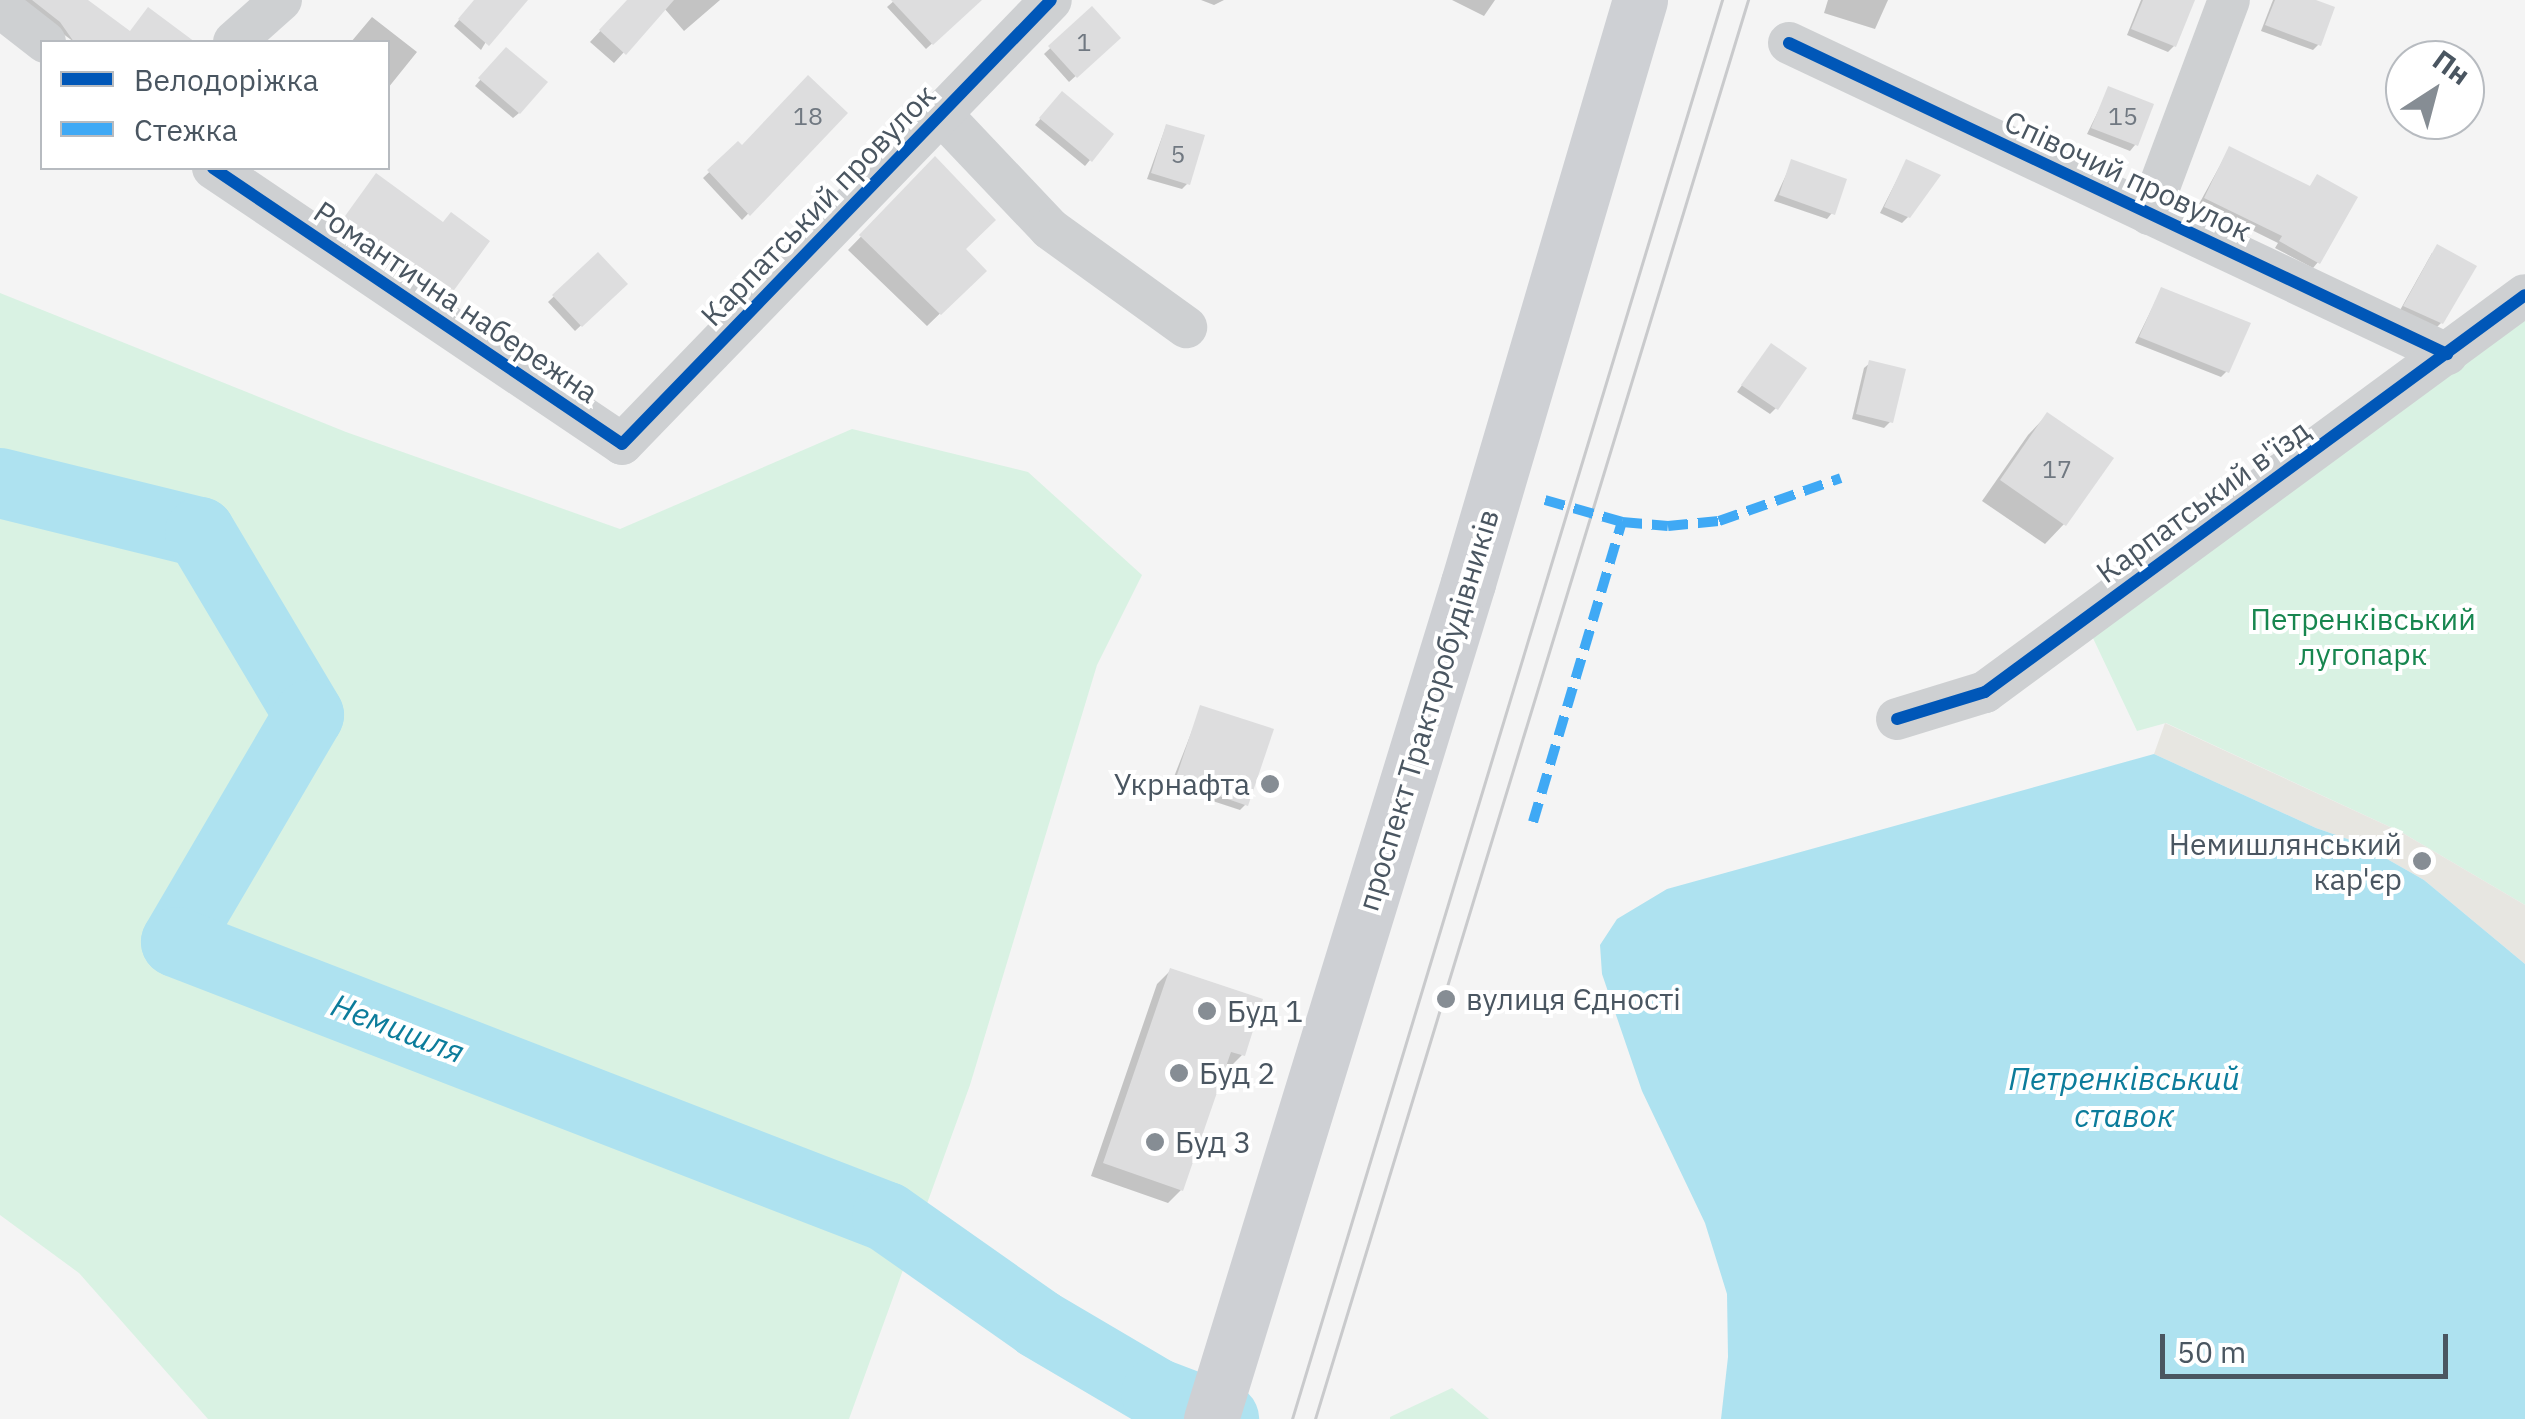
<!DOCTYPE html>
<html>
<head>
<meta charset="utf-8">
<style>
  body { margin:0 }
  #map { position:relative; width:2525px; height:1419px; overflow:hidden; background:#f4f4f4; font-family:"IBM Plex Sans",sans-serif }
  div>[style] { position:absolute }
  .green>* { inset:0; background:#d9f2e3 }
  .sand>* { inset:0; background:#e7e6e1 }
  .water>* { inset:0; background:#aee2f0 }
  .shadow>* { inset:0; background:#0003 }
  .river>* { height:70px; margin:-35px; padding:0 35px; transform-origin:35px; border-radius:35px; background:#aee2f0 }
  .building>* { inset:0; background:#ddddde }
  .minor>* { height:42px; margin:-21px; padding:0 21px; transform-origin:21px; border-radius:21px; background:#ced0d2 }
  .secondary>* { height:55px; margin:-27.5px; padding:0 27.5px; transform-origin:27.5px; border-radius:27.5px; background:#ced0d4 }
  .tram>* { height:2.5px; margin:-1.25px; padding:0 1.25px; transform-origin:1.25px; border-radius:1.25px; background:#c9cacc }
  .quiet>* { height:10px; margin-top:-5px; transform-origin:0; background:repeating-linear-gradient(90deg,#3fa9f5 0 20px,transparent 0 30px) }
  .cycleway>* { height:12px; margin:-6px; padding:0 6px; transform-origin:6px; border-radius:6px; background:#0057b8 }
  .dots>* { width:28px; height:28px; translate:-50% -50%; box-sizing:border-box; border:5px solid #fff; border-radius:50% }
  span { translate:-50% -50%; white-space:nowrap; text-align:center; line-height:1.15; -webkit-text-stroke:8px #fff; paint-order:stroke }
  .number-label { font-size:25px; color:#707881 }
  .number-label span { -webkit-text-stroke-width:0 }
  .street-label { font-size:30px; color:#4a5661 }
  .park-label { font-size:30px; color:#17864f }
  .poi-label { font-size:30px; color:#4a5661 }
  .right { translate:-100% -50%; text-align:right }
  .left { translate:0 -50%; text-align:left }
  .water-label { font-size:32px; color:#0c7c9b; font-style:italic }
  .legend { position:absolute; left:40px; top:40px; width:350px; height:130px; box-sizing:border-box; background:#fff; border:2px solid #b7bbc0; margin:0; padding:12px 18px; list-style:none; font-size:30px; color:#4a5661 }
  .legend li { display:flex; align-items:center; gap:20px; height:50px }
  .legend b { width:50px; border:2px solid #b7bbc0 }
  .north { position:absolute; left:2385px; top:40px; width:100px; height:100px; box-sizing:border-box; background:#fff; border:2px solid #b7bbc0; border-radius:50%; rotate:36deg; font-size:28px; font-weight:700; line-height:40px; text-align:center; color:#4a5661 }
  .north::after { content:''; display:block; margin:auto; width:35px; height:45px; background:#868d94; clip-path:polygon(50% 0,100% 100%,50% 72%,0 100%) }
  .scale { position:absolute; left:2160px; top:1334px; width:288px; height:45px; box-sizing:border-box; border:5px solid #4a5661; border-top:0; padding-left:12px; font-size:30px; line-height:35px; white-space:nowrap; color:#4a5661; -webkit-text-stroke:8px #fff; paint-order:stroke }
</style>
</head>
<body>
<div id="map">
  <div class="green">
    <i style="clip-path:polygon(0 293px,346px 432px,620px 529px,852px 429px,1028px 472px,1142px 575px,1097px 665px,970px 1085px,849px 1419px,208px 1419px,79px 1273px,0 1215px)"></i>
    <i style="clip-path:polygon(2525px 309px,2525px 905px,2401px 832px,2166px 723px,2137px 731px,2092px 636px)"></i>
    <i style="clip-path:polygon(1452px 1388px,1489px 1419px,1390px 1419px,1390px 1417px)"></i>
  </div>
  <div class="sand">
    <i style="clip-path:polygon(2165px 723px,2401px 832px,2525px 905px,2525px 964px,2424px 880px,2359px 843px,2316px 828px,2154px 754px)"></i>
  </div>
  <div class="water">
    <i style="clip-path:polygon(2154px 754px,2316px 828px,2359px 843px,2424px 880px,2525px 964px,2525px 1419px,1721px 1419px,1728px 1357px,1727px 1294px,1705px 1223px,1642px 1091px,1602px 974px,1600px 945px,1617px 919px,1667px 889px)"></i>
  </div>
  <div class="shadow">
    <i style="clip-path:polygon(18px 0,84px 0,130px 34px,177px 32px,170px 42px,74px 42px)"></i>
    <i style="clip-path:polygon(476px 0,511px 0,481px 50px,454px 26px)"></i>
    <i style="clip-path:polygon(629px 0,720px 0,684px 31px,664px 8px,614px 63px,590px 42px)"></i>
    <i style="clip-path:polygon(895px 0,949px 0,963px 15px,926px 49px,887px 7px)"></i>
    <i style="clip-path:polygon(1201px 0,1224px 0,1214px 5px)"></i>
    <i style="clip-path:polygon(1452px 0,1495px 0,1484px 16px)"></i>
    <i style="clip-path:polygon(1828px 0,1888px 0,1875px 29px,1824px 13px)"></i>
    <i style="clip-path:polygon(2141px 0,2177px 0,2174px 46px,2168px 52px,2127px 35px)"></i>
    <i style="clip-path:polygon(2273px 0,2309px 0,2319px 44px,2313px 50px,2261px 31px)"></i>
    <i style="clip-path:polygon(1092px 9px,1118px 38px,1069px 82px,1044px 54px)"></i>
    <i style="clip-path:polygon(372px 17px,417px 52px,388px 88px,388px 42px,351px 42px)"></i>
    <i style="clip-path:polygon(506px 50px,519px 113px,513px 118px,475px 86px)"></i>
    <i style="clip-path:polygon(2109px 89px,2135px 145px,2130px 151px,2087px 134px)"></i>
    <i style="clip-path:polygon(1057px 100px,1090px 160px,1085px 166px,1035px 125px)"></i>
    <i style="clip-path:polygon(844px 113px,742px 220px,703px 178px,738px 145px,741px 149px)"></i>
    <i style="clip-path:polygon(1166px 126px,1188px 183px,1182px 189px,1147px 179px)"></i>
    <i style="clip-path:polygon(2229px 149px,2309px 188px,2317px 177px,2318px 262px,2313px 268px,2275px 248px,2278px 243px,2199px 204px)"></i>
    <i style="clip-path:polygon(935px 160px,963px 249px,984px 271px,927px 326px,848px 250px)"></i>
    <i style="clip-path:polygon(1792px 162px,1832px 213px,1827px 219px,1774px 201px)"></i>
    <i style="clip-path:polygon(1906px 162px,1908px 217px,1902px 223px,1880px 213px)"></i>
    <i style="clip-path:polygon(371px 182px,448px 296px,442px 302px,336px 230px)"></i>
    <i style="clip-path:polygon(2432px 253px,2441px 323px,2435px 329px,2399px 312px)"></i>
    <i style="clip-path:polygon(598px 255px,625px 284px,575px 331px,548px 302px)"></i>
    <i style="clip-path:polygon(2161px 290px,2227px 371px,2221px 377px,2135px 343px)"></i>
    <i style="clip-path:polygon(1766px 352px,1776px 408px,1770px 414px,1737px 392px)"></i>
    <i style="clip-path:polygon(1870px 363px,1890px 422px,1884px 428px,1852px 419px,1864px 368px)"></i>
    <i style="clip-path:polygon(2047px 415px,2064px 524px,2045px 544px,1982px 501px,2028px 435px)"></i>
    <i style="clip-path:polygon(1201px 708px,1246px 804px,1240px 810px,1170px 787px)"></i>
    <i style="clip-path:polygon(1170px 971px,1242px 1055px,1229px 1068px,1224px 1066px,1181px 1190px,1168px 1203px,1091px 1176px,1157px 984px)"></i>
  </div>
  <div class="river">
    <i style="left:0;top:483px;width:206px;rotate:13.8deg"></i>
    <i style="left:200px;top:532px;width:213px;rotate:59.2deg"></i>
    <i style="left:309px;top:715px;width:263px;rotate:120.4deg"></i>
    <i style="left:176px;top:942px;width:762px;rotate:21.15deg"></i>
    <i style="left:887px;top:1217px;width:186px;rotate:35.1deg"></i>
    <i style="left:1039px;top:1324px;width:136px;rotate:30.5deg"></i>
    <i style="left:1156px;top:1393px;width:73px;rotate:20.9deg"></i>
  </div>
  <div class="building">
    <i style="clip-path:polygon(32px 0,88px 0,130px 31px,148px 7px,195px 42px,74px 42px,60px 22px)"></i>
    <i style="clip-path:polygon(474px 0,528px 0,489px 46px,458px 19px)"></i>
    <i style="clip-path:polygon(627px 0,674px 0,626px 55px,599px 30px)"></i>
    <i style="clip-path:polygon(891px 0,982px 0,933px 45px)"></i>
    <i style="clip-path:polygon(2143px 0,2195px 0,2176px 47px,2131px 29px)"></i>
    <i style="clip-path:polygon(2275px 0,2316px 0,2335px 7px,2321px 46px,2265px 25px)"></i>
    <i style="clip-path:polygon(1092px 6px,1121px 38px,1077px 78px,1048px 46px)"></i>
    <i style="clip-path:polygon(506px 47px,548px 82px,520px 114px,478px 78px)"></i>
    <i style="clip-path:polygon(808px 75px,848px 113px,750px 216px,707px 170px,738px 141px,742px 145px)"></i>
    <i style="clip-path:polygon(2108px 86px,2154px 104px,2138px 146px,2091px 128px)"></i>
    <i style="clip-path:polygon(1062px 91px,1114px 134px,1092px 162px,1039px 118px)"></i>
    <i style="clip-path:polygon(1166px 124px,1205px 135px,1190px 185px,1151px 173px)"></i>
    <i style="clip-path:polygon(2229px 146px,2310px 186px,2317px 174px,2358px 197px,2320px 264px,2279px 241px,2282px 236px,2204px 198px)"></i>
    <i style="clip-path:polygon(935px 156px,996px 220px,966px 249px,987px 271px,941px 315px,859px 235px)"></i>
    <i style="clip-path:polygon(1791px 159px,1847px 179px,1835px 215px,1779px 195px)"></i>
    <i style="clip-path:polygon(1906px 159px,1941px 175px,1910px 218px,1884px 207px)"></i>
    <i style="clip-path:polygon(376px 173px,443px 222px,451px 212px,490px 241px,449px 297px,340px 223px)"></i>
    <i style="clip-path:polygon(2437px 244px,2477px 266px,2443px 324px,2403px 306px)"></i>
    <i style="clip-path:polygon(598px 252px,628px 284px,582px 327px,552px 295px)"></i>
    <i style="clip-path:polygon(2161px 287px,2251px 323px,2229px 373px,2139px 337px)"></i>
    <i style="clip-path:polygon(1771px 343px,1807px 368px,1778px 410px,1741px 385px)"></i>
    <i style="clip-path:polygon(1869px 360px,1906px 369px,1893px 423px,1856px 414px)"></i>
    <i style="clip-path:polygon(2047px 412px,2114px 458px,2066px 526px,2000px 480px)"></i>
    <i style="clip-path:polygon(1200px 705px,1274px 729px,1248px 806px,1175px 781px)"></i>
    <i style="clip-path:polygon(1170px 968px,1263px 999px,1245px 1056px,1231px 1052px,1183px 1191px,1103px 1163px)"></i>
  </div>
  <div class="minor">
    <i style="left:0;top:7px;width:57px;rotate:37.9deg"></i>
    <i style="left:234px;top:42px;width:63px;rotate:-41.8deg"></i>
    <i style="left:1789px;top:43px;width:728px;rotate:25.3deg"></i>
    <i style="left:941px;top:114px;width:158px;rotate:46.5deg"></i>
    <i style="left:1050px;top:229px;width:168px;rotate:35.8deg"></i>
    <i style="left:213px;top:168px;width:493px;rotate:34deg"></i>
    <i style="left:622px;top:444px;width:617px;rotate:-45.98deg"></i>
    <i style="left:2149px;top:214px;width:228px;rotate:-69.5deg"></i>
    <i style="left:1897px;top:719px;width:92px;rotate:-17.1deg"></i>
    <i style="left:1985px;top:692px;width:670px;rotate:-36.32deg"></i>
  </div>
  <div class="secondary">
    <i style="left:1211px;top:1419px;width:875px;rotate:-72.91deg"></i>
    <i style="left:1468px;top:583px;width:608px;rotate:-73.56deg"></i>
  </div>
  <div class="tram">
    <i style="left:1292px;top:1419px;width:1483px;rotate:-73.14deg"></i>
    <i style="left:1315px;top:1419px;width:1484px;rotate:-73.03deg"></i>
  </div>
  <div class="quiet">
    <i style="left:1545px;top:500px;width:80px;rotate:15.9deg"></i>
    <i style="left:1622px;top:522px;width:46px;rotate:5deg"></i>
    <i style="left:1668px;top:526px;width:51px;rotate:-5.6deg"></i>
    <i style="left:1719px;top:521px;width:129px;rotate:-19.4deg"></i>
    <i style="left:1533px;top:822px;width:313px;rotate:-73.5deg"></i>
  </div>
  <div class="cycleway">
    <i style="left:1789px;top:43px;width:728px;rotate:25.3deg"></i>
    <i style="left:213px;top:168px;width:493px;rotate:34deg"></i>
    <i style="left:622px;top:444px;width:617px;rotate:-45.98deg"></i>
    <i style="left:1897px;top:719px;width:92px;rotate:-17.1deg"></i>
    <i style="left:1985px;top:692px;width:670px;rotate:-36.32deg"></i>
  </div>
  <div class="dots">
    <i style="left:1270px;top:784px;background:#868d94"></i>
    <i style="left:2422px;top:861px;background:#868d94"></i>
    <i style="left:1446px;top:999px;background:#868d94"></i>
    <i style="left:1207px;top:1011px;background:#868d94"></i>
    <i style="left:1179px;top:1073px;background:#868d94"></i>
    <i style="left:1155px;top:1142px;background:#868d94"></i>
  </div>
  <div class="number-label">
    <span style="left:1084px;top:42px">1</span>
    <span style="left:808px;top:116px">18</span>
    <span style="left:2123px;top:116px">15</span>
    <span style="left:1178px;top:154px">5</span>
    <span style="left:2057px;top:469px">17</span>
  </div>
  <div class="street-label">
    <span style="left:2128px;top:176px;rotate:25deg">Співочий провулок</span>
    <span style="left:818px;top:205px;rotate:-46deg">Карпатський провулок</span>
    <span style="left:456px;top:302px;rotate:34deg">Романтична набережна</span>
    <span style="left:2203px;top:501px;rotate:-36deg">Карпатський в'їзд</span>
    <span style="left:1428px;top:710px;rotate:-73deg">проспект Тракторобудівників</span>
  </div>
  <div class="park-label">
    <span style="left:2363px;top:636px">Петренківський<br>лугопарк</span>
  </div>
  <div class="poi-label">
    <span class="right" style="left:1250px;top:784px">Укрнафта</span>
    <span class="right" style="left:2402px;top:861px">Немишлянський<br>кар'єр</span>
    <span class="left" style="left:1466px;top:999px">вулиця Єдності</span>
    <span class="left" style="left:1227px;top:1011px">Буд 1</span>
    <span class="left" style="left:1199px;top:1073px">Буд 2</span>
    <span class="left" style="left:1175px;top:1142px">Буд 3</span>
  </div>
  <div class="water-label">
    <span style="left:398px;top:1028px;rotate:21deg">Немишля</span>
    <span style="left:2124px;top:1097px">Петренківський<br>ставок</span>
  </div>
  <ul class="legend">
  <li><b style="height:12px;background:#0057b8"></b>Велодоріжка</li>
  <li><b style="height:12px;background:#3fa9f5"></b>Стежка</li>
  </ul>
  <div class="north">Пн</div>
  <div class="scale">50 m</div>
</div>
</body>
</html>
